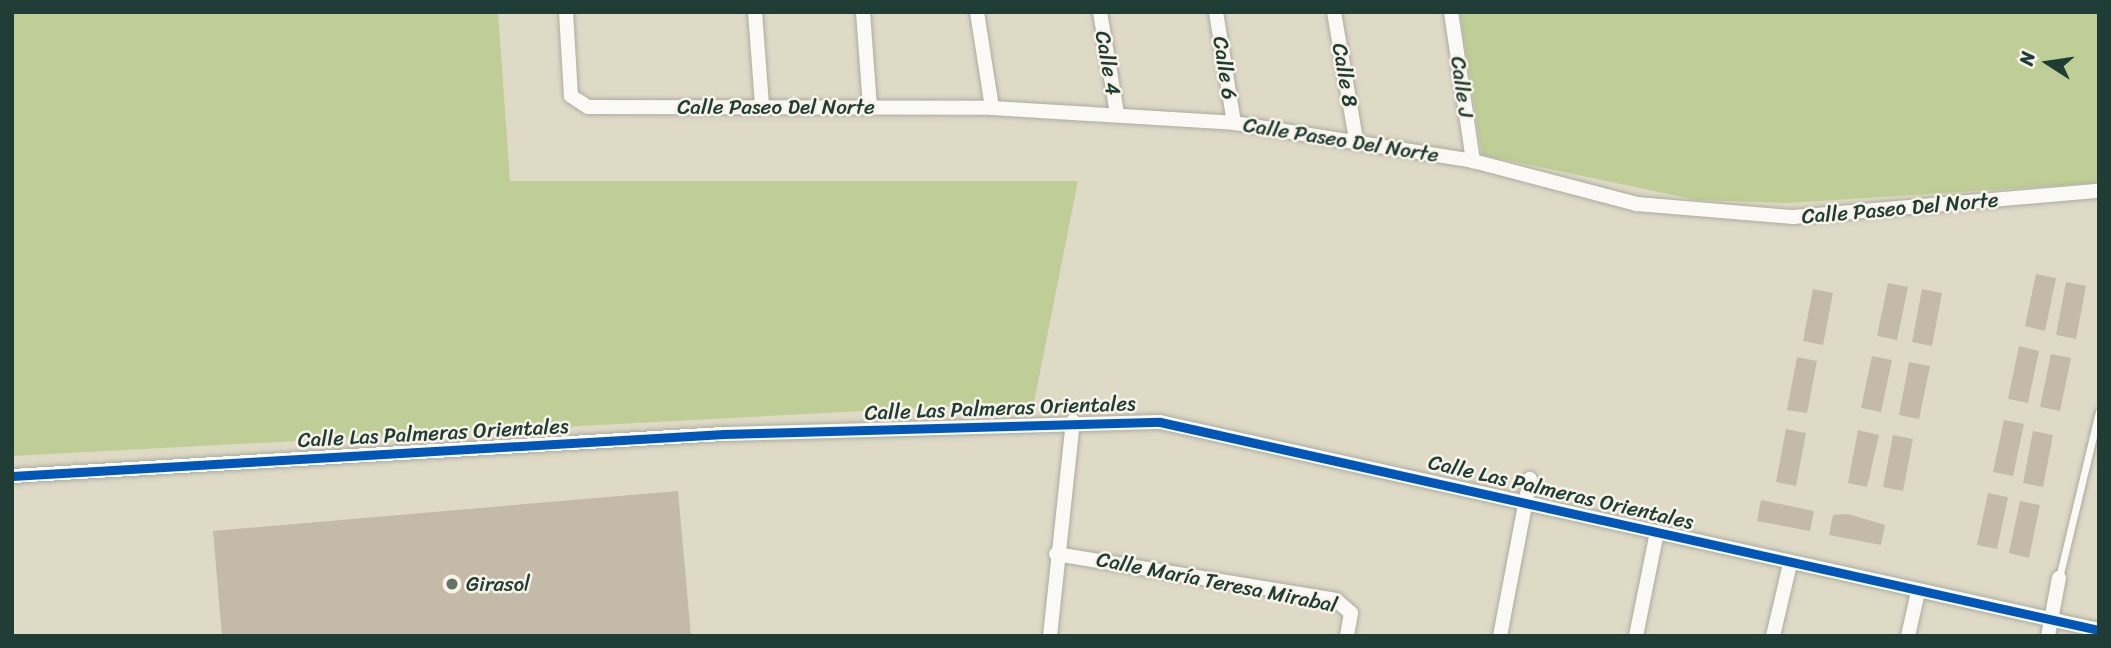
<!DOCTYPE html>
<html>
<head>
<meta charset="utf-8">
<style>
  body { margin:0 }
  #map { position:relative; width:2111px; height:648px; overflow:hidden; background:#dedac6; font-family:Sriracha,sans-serif }
  div>[style] { position:absolute }
  .green>* { inset:0; background:#bfce96 }
  .building>* { inset:0; background:#c4baa9 }
  .roads { filter:drop-shadow(0 0 2px #acac9f) drop-shadow(0 0 2px #acac9f) }
  .lane>* { height:7px; margin:-3.5px; padding:0 3.5px; transform-origin:3.5px; border-radius:3.5px; background:#faf9f6 }
  .street>* { height:14px; margin:-7px; padding:0 7px; transform-origin:7px; border-radius:7px; background:#faf9f6 }
  .cycleway>* { height:9px; margin:-4.5px; padding:0 4.5px; transform-origin:4.5px; border-radius:4.5px; background:#0057b8 }
  .dots>* { width:19px; height:19px; translate:-50% -50%; box-sizing:border-box; border:4px solid #f7f3e8; border-radius:50% }
  span { translate:-50% -50%; white-space:nowrap; text-align:center; line-height:1.15; -webkit-text-stroke:5px #f7f3e8; paint-order:stroke }
  .street-label { font-size:21px; color:#1f3d34 }
  .poi-label { font-size:21px; color:#1f3d34 }
  .left { translate:0 -50%; text-align:left }
  .frame { position:absolute; inset:0; border:14px solid #1f3d34; pointer-events:none }
  .north { position:absolute; left:2013px; top:28px; width:70px; height:70px; -webkit-text-stroke:5px #f7f3e8; paint-order:stroke; rotate:282deg; font-size:19px; font-weight:700; line-height:28px; text-align:center; color:#1f3d34 }
  .north::after { content:''; display:block; margin:auto; width:24px; height:32px; background:#1f3d34; clip-path:polygon(50% 0,100% 100%,50% 72%,0 100%) }
</style>
</head>
<body>
<div id="map">
  <div class="green">
    <i style="clip-path:polygon(12px 12px,498px 12px,510px 181px,1078px 181px,1034px 402px,12px 456px)"></i>
    <i style="clip-path:polygon(1460px 12px,2099px 12px,2099px 183px,1788px 203px,1697px 200px,1482px 155px)"></i>
  </div>
  <div class="building">
    <i style="clip-path:polygon(2036px 274px,2056px 278px,2045px 331px,2025px 326px)"></i>
    <i style="clip-path:polygon(2066px 282px,2086px 286px,2076px 339px,2056px 335px)"></i>
    <i style="clip-path:polygon(1888px 283px,1908px 287px,1897px 340px,1877px 336px)"></i>
    <i style="clip-path:polygon(1813px 289px,1833px 293px,1823px 345px,1803px 341px)"></i>
    <i style="clip-path:polygon(1922px 289px,1942px 293px,1932px 346px,1912px 342px)"></i>
    <i style="clip-path:polygon(2019px 346px,2039px 351px,2028px 403px,2008px 399px)"></i>
    <i style="clip-path:polygon(2051px 354px,2071px 358px,2060px 411px,2040px 407px)"></i>
    <i style="clip-path:polygon(1872px 356px,1892px 360px,1881px 412px,1861px 408px)"></i>
    <i style="clip-path:polygon(1797px 357px,1817px 361px,1807px 413px,1787px 410px)"></i>
    <i style="clip-path:polygon(1909px 362px,1930px 366px,1919px 419px,1899px 415px)"></i>
    <i style="clip-path:polygon(2004px 420px,2024px 424px,2013px 476px,1993px 472px)"></i>
    <i style="clip-path:polygon(1786px 429px,1806px 433px,1796px 486px,1776px 482px)"></i>
    <i style="clip-path:polygon(1858px 430px,1879px 435px,1867px 487px,1848px 483px)"></i>
    <i style="clip-path:polygon(2033px 431px,2053px 435px,2043px 487px,2023px 483px)"></i>
    <i style="clip-path:polygon(1893px 435px,1913px 439px,1903px 491px,1883px 487px)"></i>
    <i style="clip-path:polygon(678px 491px,691px 636px,222px 636px,213px 531px)"></i>
    <i style="clip-path:polygon(1988px 493px,2008px 497px,1997px 549px,1977px 545px)"></i>
    <i style="clip-path:polygon(1761px 500px,1814px 511px,1810px 531px,1757px 521px)"></i>
    <i style="clip-path:polygon(2020px 501px,2040px 505px,2029px 558px,2009px 553px)"></i>
    <i style="clip-path:polygon(1848px 514px,1885px 525px,1881px 545px,1829px 535px,1833px 515px)"></i>
  </div>
  <div class="roads">
    <div class="lane">
      <i style="left:2059px;top:578px;width:171px;rotate:-76.5deg"></i>
    </div>
    <div class="street">
      <i style="left:566px;top:12px;width:84px;rotate:86.6deg"></i>
      <i style="left:571px;top:96px;width:20px;rotate:33deg"></i>
      <i style="left:588px;top:107px;width:404px;rotate:0.1deg"></i>
      <i style="left:992px;top:108px;width:242px;rotate:3.5deg"></i>
      <i style="left:1234px;top:123px;width:242px;rotate:9deg"></i>
      <i style="left:1473px;top:161px;width:170px;rotate:14.7deg"></i>
      <i style="left:1637px;top:204px;width:157px;rotate:4.8deg"></i>
      <i style="left:1793px;top:217px;width:307px;rotate:-4.9deg"></i>
      <i style="left:755px;top:12px;width:93px;rotate:85.7deg"></i>
      <i style="left:863px;top:12px;width:95px;rotate:85.8deg"></i>
      <i style="left:977px;top:12px;width:97px;rotate:81.1deg"></i>
      <i style="left:1100px;top:12px;width:103px;rotate:80.5deg"></i>
      <i style="left:1216px;top:12px;width:112px;rotate:80.8deg"></i>
      <i style="left:1334px;top:12px;width:129px;rotate:80.2deg"></i>
      <i style="left:1451px;top:12px;width:151px;rotate:81.6deg"></i>
      <i style="left:12px;top:476px;width:713px;rotate:-3.38deg"></i>
      <i style="left:724px;top:434px;width:436px;rotate:-1.6deg"></i>
      <i style="left:1160px;top:422px;width:962px;rotate:12.49deg"></i>
      <i style="left:1056px;top:554px;width:284px;rotate:9.3deg"></i>
      <i style="left:1336px;top:600px;width:20px;rotate:41deg"></i>
      <i style="left:1351px;top:613px;width:23px;rotate:100deg"></i>
      <i style="left:1050px;top:636px;width:216px;rotate:-83.9deg"></i>
      <i style="left:1500px;top:636px;width:160px;rotate:-79.2deg"></i>
      <i style="left:1636px;top:636px;width:106px;rotate:-78.6deg"></i>
      <i style="left:1773px;top:636px;width:74px;rotate:-76.7deg"></i>
      <i style="left:1908px;top:636px;width:45px;rotate:-77.2deg"></i>
      <i style="left:2048px;top:636px;width:59px;rotate:-79.3deg"></i>
    </div>
  </div>
  <div class="cycleway">
    <i style="left:12px;top:476px;width:713px;rotate:-3.38deg"></i>
    <i style="left:724px;top:434px;width:436px;rotate:-1.6deg"></i>
    <i style="left:1160px;top:422px;width:962px;rotate:12.49deg"></i>
  </div>
  <div class="dots">
    <i style="left:452px;top:584px;background:#627467"></i>
  </div>
  <div class="street-label">
    <span style="left:1108px;top:63px;rotate:80deg">Calle 4</span>
    <span style="left:1225px;top:68px;rotate:81deg">Calle 6</span>
    <span style="left:1345px;top:75px;rotate:80deg">Calle 8</span>
    <span style="left:1462px;top:87px;rotate:82deg">Calle J</span>
    <span style="left:776px;top:107px">Calle Paseo Del Norte</span>
    <span style="left:1341px;top:140px;rotate:9deg">Calle Paseo Del Norte</span>
    <span style="left:1900px;top:208px;rotate:-5deg">Calle Paseo Del Norte</span>
    <span style="left:1000px;top:408px;rotate:-2deg">Calle Las Palmeras Orientales</span>
    <span style="left:433px;top:433px;rotate:-3deg">Calle Las Palmeras Orientales</span>
    <span style="left:1561px;top:492px;rotate:13deg">Calle Las Palmeras Orientales</span>
    <span style="left:1217px;top:582px;rotate:11deg">Calle María Teresa Mirabal</span>
  </div>
  <div class="poi-label">
    <span class="left" style="left:466px;top:584px">Girasol</span>
  </div>
  <div class="frame"></div>
  <div class="north">N</div>
</div>
</body>
</html>
